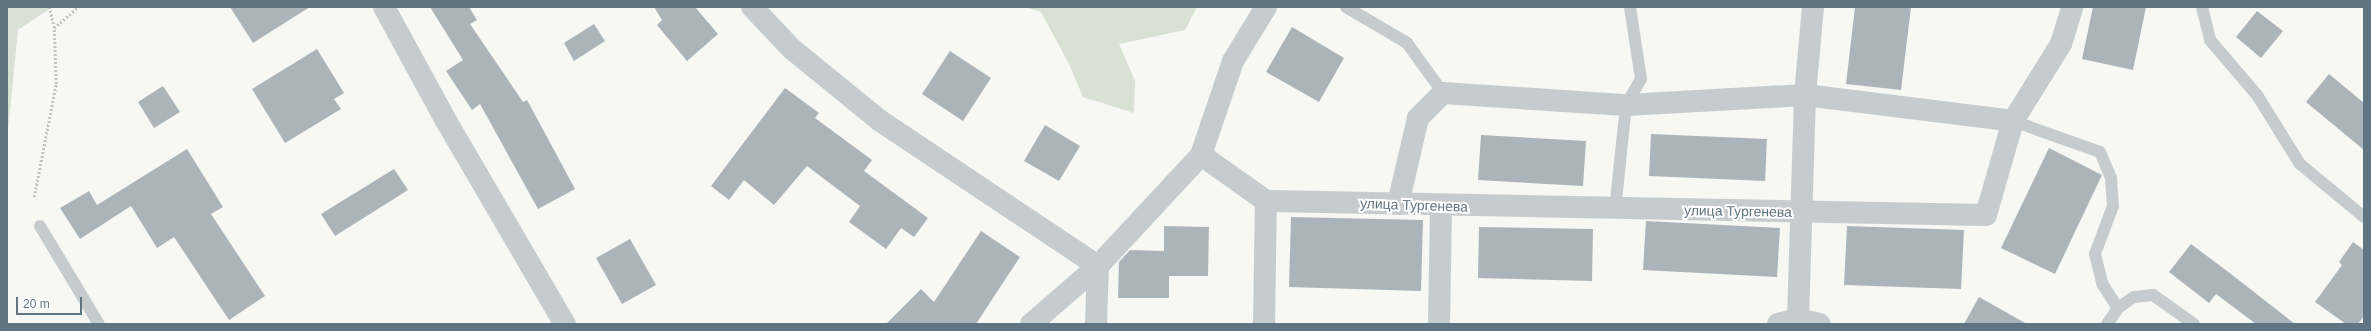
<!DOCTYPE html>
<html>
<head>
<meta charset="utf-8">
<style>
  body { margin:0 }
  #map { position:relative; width:2371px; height:331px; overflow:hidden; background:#f7f7f4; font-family:Helvetica,sans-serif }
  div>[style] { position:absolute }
  .green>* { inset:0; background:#d9e0d4 }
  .building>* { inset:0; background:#abb5b9 }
  .path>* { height:2.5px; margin-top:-1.25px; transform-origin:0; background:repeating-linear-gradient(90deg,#c0c2c4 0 2px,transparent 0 4px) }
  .lane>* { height:12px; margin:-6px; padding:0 6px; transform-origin:6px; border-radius:6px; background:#c6cbcd }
  .street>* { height:22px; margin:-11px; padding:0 11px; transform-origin:11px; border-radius:11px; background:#c6cbcd }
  span { translate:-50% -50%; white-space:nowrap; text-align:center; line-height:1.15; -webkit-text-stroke:4px #fff; paint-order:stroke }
  .street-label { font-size:14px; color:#607581 }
  .frame { position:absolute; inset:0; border:8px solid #607581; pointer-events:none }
  .scale { position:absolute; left:16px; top:297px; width:66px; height:18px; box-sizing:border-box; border:2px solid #607581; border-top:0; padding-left:5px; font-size:12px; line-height:14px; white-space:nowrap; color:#607581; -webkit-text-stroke:3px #fff; paint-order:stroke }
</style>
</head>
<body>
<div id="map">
  <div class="green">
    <i style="clip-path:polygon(7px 7px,52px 7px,18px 30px,7px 141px)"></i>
    <i style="clip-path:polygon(1025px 7px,1197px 7px,1185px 30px,1119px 44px,1135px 81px,1134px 113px,1083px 97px,1069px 64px,1041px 12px)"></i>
  </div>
  <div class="building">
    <i style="clip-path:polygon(230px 7px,310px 7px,253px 43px)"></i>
    <i style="clip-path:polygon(430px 7px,469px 7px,477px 20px,470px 24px,523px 102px,527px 100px,575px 189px,538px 209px,480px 104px,472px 110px,446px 71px,463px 60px)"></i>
    <i style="clip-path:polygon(654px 7px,695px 7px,718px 34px,687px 61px,657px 25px,662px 20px)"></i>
    <i style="clip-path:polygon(1855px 7px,1911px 7px,1901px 90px,1846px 84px)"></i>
    <i style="clip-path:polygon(2093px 7px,2146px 7px,2133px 70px,2082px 59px)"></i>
    <i style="clip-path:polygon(2257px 11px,2283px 31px,2261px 58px,2236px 37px)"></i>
    <i style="clip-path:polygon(594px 24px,605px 41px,574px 61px,564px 43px)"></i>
    <i style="clip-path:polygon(1292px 27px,1344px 58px,1319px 102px,1266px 72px)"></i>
    <i style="clip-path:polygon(317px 49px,344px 93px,334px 99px,341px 109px,285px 143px,252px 89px)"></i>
    <i style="clip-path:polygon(950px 51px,991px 78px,963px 121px,922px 94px)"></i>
    <i style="clip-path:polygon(2329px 74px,2364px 103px,2364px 150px,2306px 102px)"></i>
    <i style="clip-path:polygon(163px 86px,180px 112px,154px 128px,138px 102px)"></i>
    <i style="clip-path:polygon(785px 88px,819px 113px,815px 118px,872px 160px,864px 171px,928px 218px,914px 237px,901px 228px,886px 249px,849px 222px,860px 206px,807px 166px,774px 205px,744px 180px,729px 200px,711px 186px)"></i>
    <i style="clip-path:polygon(1045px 125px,1080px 146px,1059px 181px,1024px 161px)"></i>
    <i style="clip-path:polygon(1651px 134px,1767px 139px,1765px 181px,1649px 176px)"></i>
    <i style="clip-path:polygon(1481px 135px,1586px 141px,1583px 186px,1478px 180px)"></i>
    <i style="clip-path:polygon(2049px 148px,2102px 175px,2055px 274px,2001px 248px)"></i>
    <i style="clip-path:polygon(187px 149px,223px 207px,211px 214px,265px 296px,229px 320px,174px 237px,157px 248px,131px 206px,80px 239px,60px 208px,89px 191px,97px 205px)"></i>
    <i style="clip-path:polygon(394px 169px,408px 190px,335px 236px,321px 214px)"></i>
    <i style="clip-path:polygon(1291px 217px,1423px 220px,1421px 291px,1289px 287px)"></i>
    <i style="clip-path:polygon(1646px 221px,1780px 228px,1777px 277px,1643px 270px)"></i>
    <i style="clip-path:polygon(1164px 226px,1209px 227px,1208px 276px,1169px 276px,1169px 298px,1118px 298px,1119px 262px,1130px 250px,1164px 251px)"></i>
    <i style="clip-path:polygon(1847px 226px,1964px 230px,1961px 289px,1844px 285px)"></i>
    <i style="clip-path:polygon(1479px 227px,1593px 229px,1592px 281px,1478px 278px)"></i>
    <i style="clip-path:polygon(981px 231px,1020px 257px,976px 324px,886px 324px,921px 289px,934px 302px)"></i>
    <i style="clip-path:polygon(630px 239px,656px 285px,622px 304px,596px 258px)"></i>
    <i style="clip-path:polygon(2353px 242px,2364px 250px,2364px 316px,2358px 324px,2346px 324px,2315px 302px,2342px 265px,2339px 262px)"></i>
    <i style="clip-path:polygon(2191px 244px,2231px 274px,2295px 324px,2256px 324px,2216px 294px,2209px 303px,2169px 272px)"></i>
    <i style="clip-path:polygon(1979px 297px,2027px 324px,1964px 324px)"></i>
  </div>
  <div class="path">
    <i style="left:54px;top:28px;width:32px;rotate:-41deg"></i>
    <i style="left:34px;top:197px;width:115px;rotate:-79deg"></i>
    <i style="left:56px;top:84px;width:56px;rotate:-92deg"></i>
    <i style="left:54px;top:28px;width:22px;rotate:-103deg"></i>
  </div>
  <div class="lane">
    <i style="left:1346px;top:7px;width:71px;rotate:30.5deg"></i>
    <i style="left:1407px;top:43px;width:62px;rotate:54.2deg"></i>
    <i style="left:2202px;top:7px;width:34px;rotate:76deg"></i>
    <i style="left:2210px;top:40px;width:72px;rotate:49.5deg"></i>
    <i style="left:2257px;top:95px;width:81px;rotate:58.1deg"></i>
    <i style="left:2300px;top:164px;width:83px;rotate:39.6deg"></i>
    <i style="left:2013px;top:121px;width:92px;rotate:19.6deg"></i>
    <i style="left:2100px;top:152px;width:28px;rotate:67deg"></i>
    <i style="left:2111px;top:178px;width:28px;rotate:86deg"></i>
    <i style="left:2113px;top:206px;width:51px;rotate:110.6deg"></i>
    <i style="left:2095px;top:254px;width:32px;rotate:76deg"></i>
    <i style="left:2103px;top:285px;width:27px;rotate:57deg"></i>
    <i style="left:2118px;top:308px;width:19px;rotate:-35deg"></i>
    <i style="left:2134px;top:297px;width:19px;rotate:-6deg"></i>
    <i style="left:2153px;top:295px;width:50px;rotate:35.3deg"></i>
    <i style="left:1615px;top:210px;width:106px;rotate:-84deg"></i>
    <i style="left:1626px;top:105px;width:30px;rotate:-60deg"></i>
    <i style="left:1641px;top:79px;width:73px;rotate:-98.7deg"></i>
    <i style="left:40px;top:226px;width:114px;rotate:59deg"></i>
    <i style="left:2107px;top:324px;width:19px;rotate:-55deg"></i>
  </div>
  <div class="street">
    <i style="left:384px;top:7px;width:128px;rotate:61.4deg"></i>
    <i style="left:445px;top:119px;width:238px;rotate:59.7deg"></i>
    <i style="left:752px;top:7px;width:58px;rotate:46.4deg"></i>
    <i style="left:792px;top:49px;width:112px;rotate:39.2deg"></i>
    <i style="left:879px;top:120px;width:263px;rotate:33.7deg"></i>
    <i style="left:1098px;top:266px;width:58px;rotate:92deg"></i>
    <i style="left:1266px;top:7px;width:63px;rotate:121.4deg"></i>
    <i style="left:1233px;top:61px;width:99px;rotate:108.8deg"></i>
    <i style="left:1201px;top:155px;width:80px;rotate:35.3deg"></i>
    <i style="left:1266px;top:201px;width:720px;rotate:1.11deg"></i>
    <i style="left:1986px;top:215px;width:98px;rotate:-74deg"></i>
    <i style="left:1398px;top:204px;width:88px;rotate:-76.9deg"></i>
    <i style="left:1418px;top:118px;width:35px;rotate:-45deg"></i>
    <i style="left:1443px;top:93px;width:183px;rotate:3.8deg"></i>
    <i style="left:1626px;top:105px;width:179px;rotate:-3.2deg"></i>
    <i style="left:1805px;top:95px;width:210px;rotate:7.1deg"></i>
    <i style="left:2013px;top:121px;width:91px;rotate:-58.1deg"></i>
    <i style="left:2061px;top:44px;width:39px;rotate:-73deg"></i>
    <i style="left:1798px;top:319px;width:22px;rotate:13deg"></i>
    <i style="left:1031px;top:324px;width:89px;rotate:-40.9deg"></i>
    <i style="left:1098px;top:266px;width:151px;rotate:-47.1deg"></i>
    <i style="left:1264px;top:324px;width:123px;rotate:-89.1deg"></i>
    <i style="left:1439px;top:324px;width:119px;rotate:-89deg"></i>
    <i style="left:1778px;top:324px;width:21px;rotate:-14deg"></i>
    <i style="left:1798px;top:319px;width:224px;rotate:-88.2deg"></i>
    <i style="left:1805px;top:95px;width:88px;rotate:-84.8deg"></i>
  </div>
  <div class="street-label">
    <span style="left:1414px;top:205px;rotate:2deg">улица Тургенева</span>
    <span style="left:1738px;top:211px;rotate:1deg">улица Тургенева</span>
  </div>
  <div class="frame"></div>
  <div class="scale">20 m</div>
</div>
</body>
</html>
